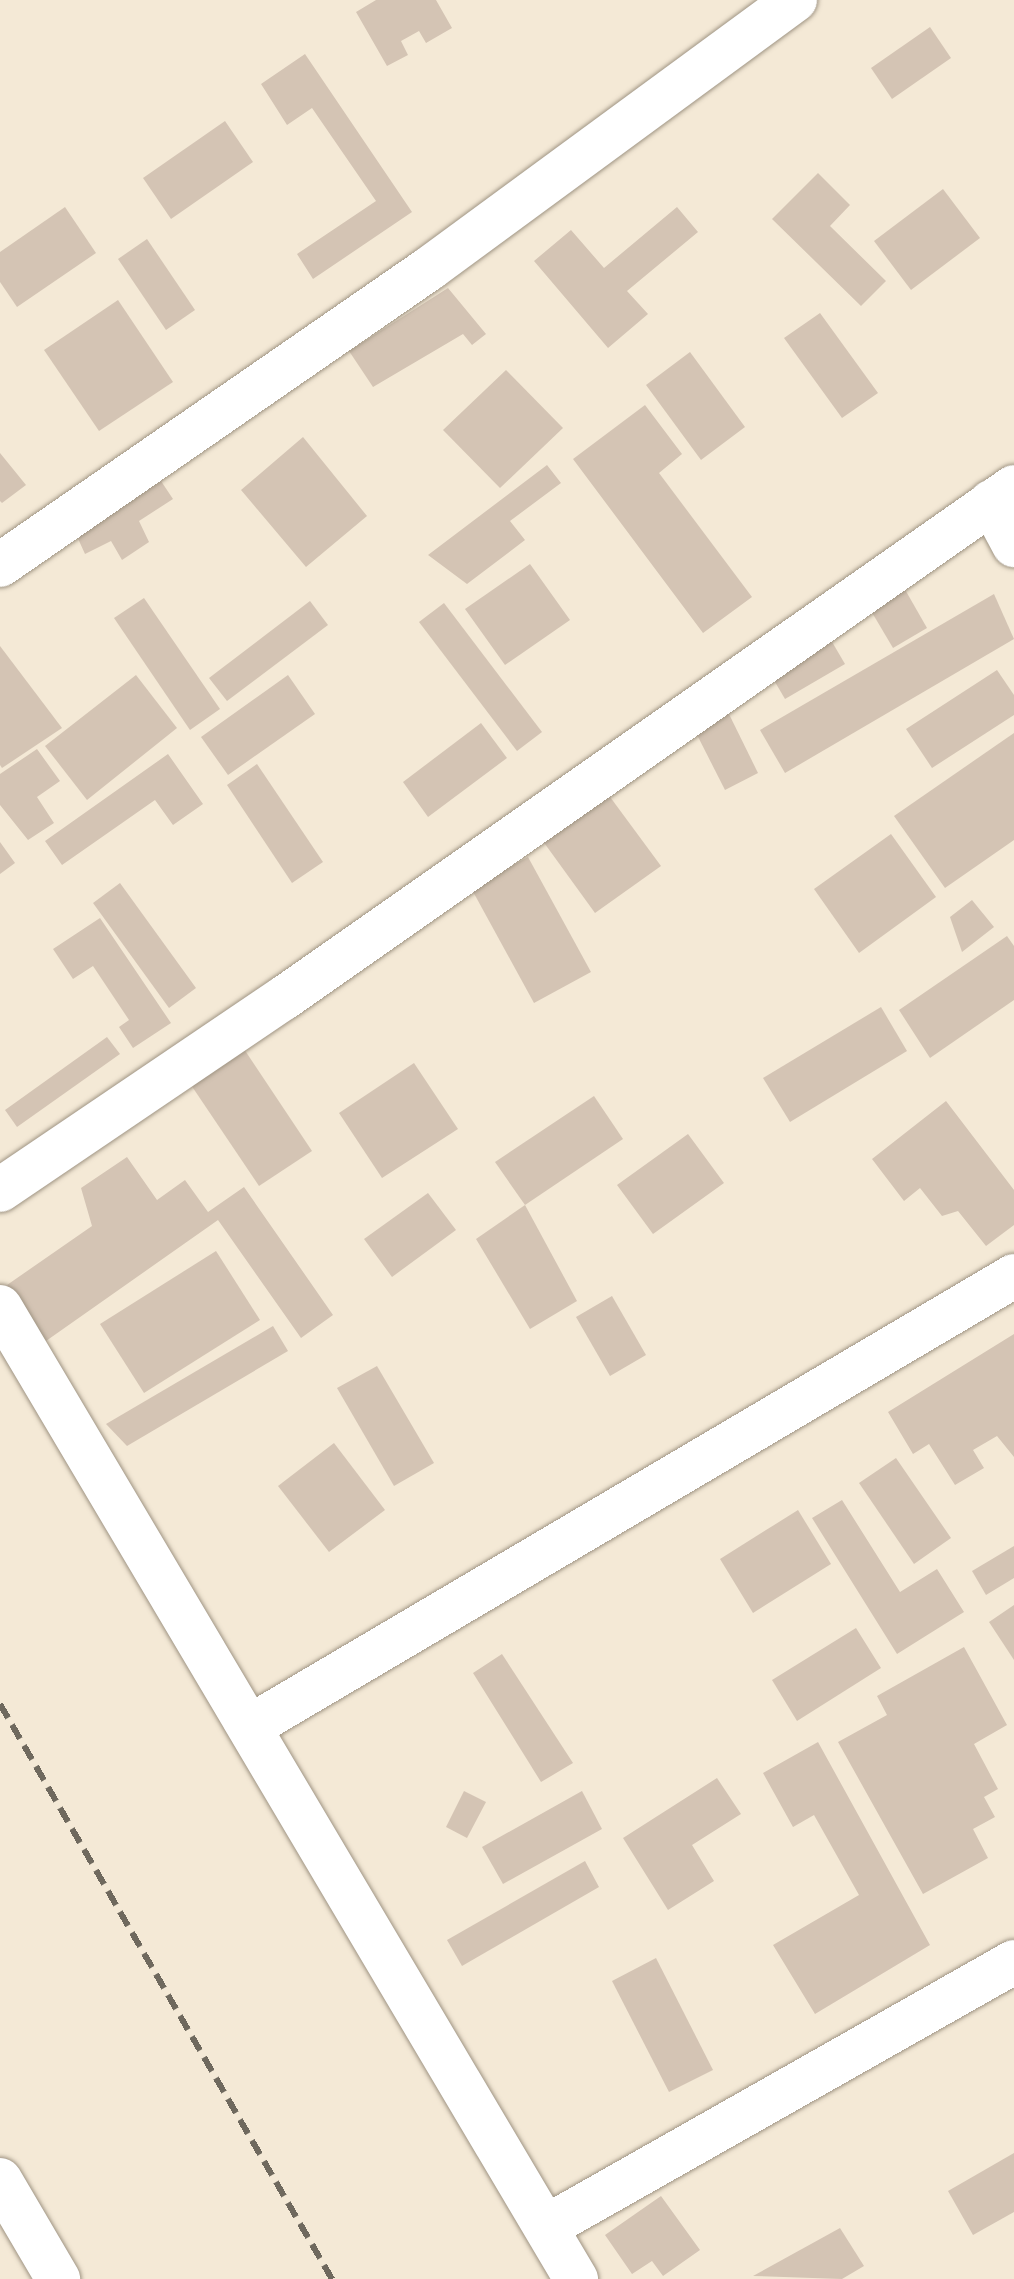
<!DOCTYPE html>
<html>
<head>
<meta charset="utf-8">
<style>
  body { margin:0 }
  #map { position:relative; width:1014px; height:2279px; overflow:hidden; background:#f4e9d6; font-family:"Crimson Pro",serif }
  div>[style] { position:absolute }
  .building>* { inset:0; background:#d4c4b4 }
  .roads { filter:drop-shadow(0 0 2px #9f9483) drop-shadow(0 0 2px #9f9483) }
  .street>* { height:44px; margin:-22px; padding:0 22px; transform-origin:22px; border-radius:22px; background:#fff }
  .rail>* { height:6px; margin-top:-3px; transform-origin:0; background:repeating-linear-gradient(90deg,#6f695e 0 16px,transparent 0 24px) }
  span { translate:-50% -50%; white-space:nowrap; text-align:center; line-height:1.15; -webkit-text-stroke:8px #fef7eb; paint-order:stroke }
</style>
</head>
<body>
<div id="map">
  <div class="building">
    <i style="clip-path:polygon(376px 0,436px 0,452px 28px,426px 43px,419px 31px,401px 41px,408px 55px,387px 66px,356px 12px)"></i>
    <i style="clip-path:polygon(930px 27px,951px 58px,892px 99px,871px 68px)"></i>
    <i style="clip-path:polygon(305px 54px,412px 212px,313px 279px,297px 254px,376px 201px,312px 108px,287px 125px,261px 84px)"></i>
    <i style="clip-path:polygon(225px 121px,253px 162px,171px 219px,143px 178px)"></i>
    <i style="clip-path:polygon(818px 173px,850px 205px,830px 226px,886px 281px,861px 306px,772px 219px)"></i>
    <i style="clip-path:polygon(943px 189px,980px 238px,911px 290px,874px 241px)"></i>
    <i style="clip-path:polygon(65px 207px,96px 253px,17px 307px,0 282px,0 252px)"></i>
    <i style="clip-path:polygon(677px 207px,698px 232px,627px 291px,648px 314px,608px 348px,534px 261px,571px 230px,604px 268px)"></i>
    <i style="clip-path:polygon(147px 239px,195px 310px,166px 330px,118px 259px)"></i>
    <i style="clip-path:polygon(448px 288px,486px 334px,472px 345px,463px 334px,373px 387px,349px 351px)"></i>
    <i style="clip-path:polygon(118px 300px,173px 382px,99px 431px,44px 350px)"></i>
    <i style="clip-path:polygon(820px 313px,878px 393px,842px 418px,784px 338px)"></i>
    <i style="clip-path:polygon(690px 352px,745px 427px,701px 460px,646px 385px)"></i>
    <i style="clip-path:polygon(506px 370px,563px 428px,500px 488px,443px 430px)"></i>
    <i style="clip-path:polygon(645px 405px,682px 454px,659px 473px,752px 597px,703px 633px,573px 459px)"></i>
    <i style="clip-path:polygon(303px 437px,367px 516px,306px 567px,241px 490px)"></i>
    <i style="clip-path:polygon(0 453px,26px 485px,2px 503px,0 501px)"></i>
    <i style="clip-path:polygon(547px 465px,561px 483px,510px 521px,525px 540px,467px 584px,428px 555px)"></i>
    <i style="clip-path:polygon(161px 481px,173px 499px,139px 521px,149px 542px,122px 560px,111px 541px,85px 554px,75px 532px)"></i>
    <i style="clip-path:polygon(530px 564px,570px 620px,505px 665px,465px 609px)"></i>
    <i style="clip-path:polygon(899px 579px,927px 628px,893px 648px,864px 599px)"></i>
    <i style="clip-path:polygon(994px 594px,1014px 639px,785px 773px,760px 730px)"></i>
    <i style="clip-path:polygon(144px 598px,220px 709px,190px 730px,114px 618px)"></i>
    <i style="clip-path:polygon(310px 601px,328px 625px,227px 701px,209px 678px)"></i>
    <i style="clip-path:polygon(444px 603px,542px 732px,517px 751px,419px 622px)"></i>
    <i style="clip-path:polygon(828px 635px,845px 664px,785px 699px,768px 670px)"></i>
    <i style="clip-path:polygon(0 646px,62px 728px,2px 768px,0 765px)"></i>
    <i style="clip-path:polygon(997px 670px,1014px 695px,1014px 715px,932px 768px,906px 729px)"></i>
    <i style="clip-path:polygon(136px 675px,177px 728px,87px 800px,45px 746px)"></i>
    <i style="clip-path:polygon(288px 675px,315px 714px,228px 775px,201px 737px)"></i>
    <i style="clip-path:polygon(726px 708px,758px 773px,725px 790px,692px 725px)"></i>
    <i style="clip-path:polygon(481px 723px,507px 758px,428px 817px,403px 782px)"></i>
    <i style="clip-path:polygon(1014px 733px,1014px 840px,945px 888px,894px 816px)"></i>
    <i style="clip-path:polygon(37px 749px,60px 781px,37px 797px,54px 823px,28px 840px,0 805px,0 774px)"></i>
    <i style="clip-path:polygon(168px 754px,203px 804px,173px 825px,155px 800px,62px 865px,45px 841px)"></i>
    <i style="clip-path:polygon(257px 764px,323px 862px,292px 883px,227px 785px)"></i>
    <i style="clip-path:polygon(602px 786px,661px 866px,595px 913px,537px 833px)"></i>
    <i style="clip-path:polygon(891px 834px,936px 897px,859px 953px,814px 889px)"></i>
    <i style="clip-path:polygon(0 842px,15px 863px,0 874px)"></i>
    <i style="clip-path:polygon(528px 857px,591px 972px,534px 1003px,471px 888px)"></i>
    <i style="clip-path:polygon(120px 883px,196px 988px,169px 1008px,93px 903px)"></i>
    <i style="clip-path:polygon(972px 900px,994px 927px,962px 952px,950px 917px)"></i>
    <i style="clip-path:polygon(100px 918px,171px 1023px,133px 1048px,119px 1027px,129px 1020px,93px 966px,73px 979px,53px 949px)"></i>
    <i style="clip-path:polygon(1007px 936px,1014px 946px,1014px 1000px,930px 1058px,899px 1010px)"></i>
    <i style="clip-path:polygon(881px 1007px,907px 1051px,790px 1122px,763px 1078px)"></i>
    <i style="clip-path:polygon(107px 1037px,120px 1054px,17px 1127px,5px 1110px)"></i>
    <i style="clip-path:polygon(244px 1049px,312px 1151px,259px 1186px,191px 1085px)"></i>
    <i style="clip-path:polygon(414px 1063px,458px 1129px,382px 1178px,339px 1113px)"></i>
    <i style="clip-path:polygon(594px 1096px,623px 1139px,525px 1205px,495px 1162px)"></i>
    <i style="clip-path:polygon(946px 1101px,1014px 1190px,1014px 1225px,986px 1246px,958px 1211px,942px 1216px,920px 1188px,904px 1201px,872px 1159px)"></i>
    <i style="clip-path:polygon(688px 1134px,724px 1183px,653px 1234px,617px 1185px)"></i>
    <i style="clip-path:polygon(127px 1157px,157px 1200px,185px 1180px,208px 1212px,244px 1187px,333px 1315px,301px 1338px,218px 1220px,46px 1341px,7px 1285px,92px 1226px,81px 1188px)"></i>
    <i style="clip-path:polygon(428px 1193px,456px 1230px,392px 1277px,364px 1239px)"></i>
    <i style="clip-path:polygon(525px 1205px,577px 1301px,530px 1329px,476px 1239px)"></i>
    <i style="clip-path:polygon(216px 1251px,260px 1320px,144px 1393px,100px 1324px)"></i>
    <i style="clip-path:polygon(612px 1296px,646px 1355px,610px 1376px,576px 1317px)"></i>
    <i style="clip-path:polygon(273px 1326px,288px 1351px,127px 1446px,106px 1424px)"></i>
    <i style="clip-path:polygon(1014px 1334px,1014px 1457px,997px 1436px,973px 1450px,984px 1468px,955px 1485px,929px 1444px,913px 1454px,888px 1412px)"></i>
    <i style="clip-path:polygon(377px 1366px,434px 1463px,394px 1486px,337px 1388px)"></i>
    <i style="clip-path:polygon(334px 1443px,385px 1510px,329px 1552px,278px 1486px)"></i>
    <i style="clip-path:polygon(896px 1458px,951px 1538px,914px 1564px,859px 1483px)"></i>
    <i style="clip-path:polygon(842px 1500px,900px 1592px,937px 1569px,964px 1612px,897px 1654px,812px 1518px)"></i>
    <i style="clip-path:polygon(798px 1510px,831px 1564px,753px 1613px,720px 1559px)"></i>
    <i style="clip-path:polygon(1014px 1546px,1014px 1578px,986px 1595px,972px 1571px)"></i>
    <i style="clip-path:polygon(1014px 1605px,1014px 1660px,989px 1622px)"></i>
    <i style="clip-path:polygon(856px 1628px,881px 1668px,797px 1721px,772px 1680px)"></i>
    <i style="clip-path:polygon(964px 1647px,1007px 1725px,974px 1744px,998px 1789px,984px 1797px,995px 1817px,973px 1829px,988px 1858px,923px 1894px,838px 1742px,887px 1715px,877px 1696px)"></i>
    <i style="clip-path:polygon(502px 1654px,573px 1763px,541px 1782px,473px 1673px)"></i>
    <i style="clip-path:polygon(818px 1742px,930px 1945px,815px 2014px,773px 1945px,859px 1895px,814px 1815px,793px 1827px,763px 1773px)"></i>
    <i style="clip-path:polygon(717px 1778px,741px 1814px,692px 1845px,714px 1881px,668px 1910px,623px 1838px)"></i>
    <i style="clip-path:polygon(464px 1791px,486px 1802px,467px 1838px,446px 1827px)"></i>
    <i style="clip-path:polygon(582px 1791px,602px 1829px,503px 1884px,482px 1847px)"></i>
    <i style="clip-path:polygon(585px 1861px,599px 1887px,462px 1966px,447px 1940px)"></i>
    <i style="clip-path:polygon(656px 1958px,713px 2070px,669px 2092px,612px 1981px)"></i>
    <i style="clip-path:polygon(1014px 2153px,1014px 2212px,973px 2235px,948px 2191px)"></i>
    <i style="clip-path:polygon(661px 2196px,700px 2250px,663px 2276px,652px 2261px,632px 2274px,605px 2235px)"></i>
    <i style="clip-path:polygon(840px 2228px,864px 2266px,842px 2279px,753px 2276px)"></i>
  </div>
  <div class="roads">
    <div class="street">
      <i style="left:991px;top:502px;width:49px;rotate:61.9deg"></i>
      <i style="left:0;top:565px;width:523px;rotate:-34.63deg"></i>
      <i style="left:430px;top:268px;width:453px;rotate:-36.3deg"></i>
      <i style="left:0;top:1190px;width:343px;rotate:-34.1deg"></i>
      <i style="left:284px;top:998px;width:891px;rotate:-34.99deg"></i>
      <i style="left:0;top:1307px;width:1130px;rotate:59.35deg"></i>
      <i style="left:251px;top:1726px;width:886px;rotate:-30.53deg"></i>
      <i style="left:0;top:2180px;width:115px;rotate:59.6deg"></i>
      <i style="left:546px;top:2227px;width:538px;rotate:-29.52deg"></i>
    </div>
  </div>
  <div class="rail">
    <i style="left:0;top:1704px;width:664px;rotate:60deg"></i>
  </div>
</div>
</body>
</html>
